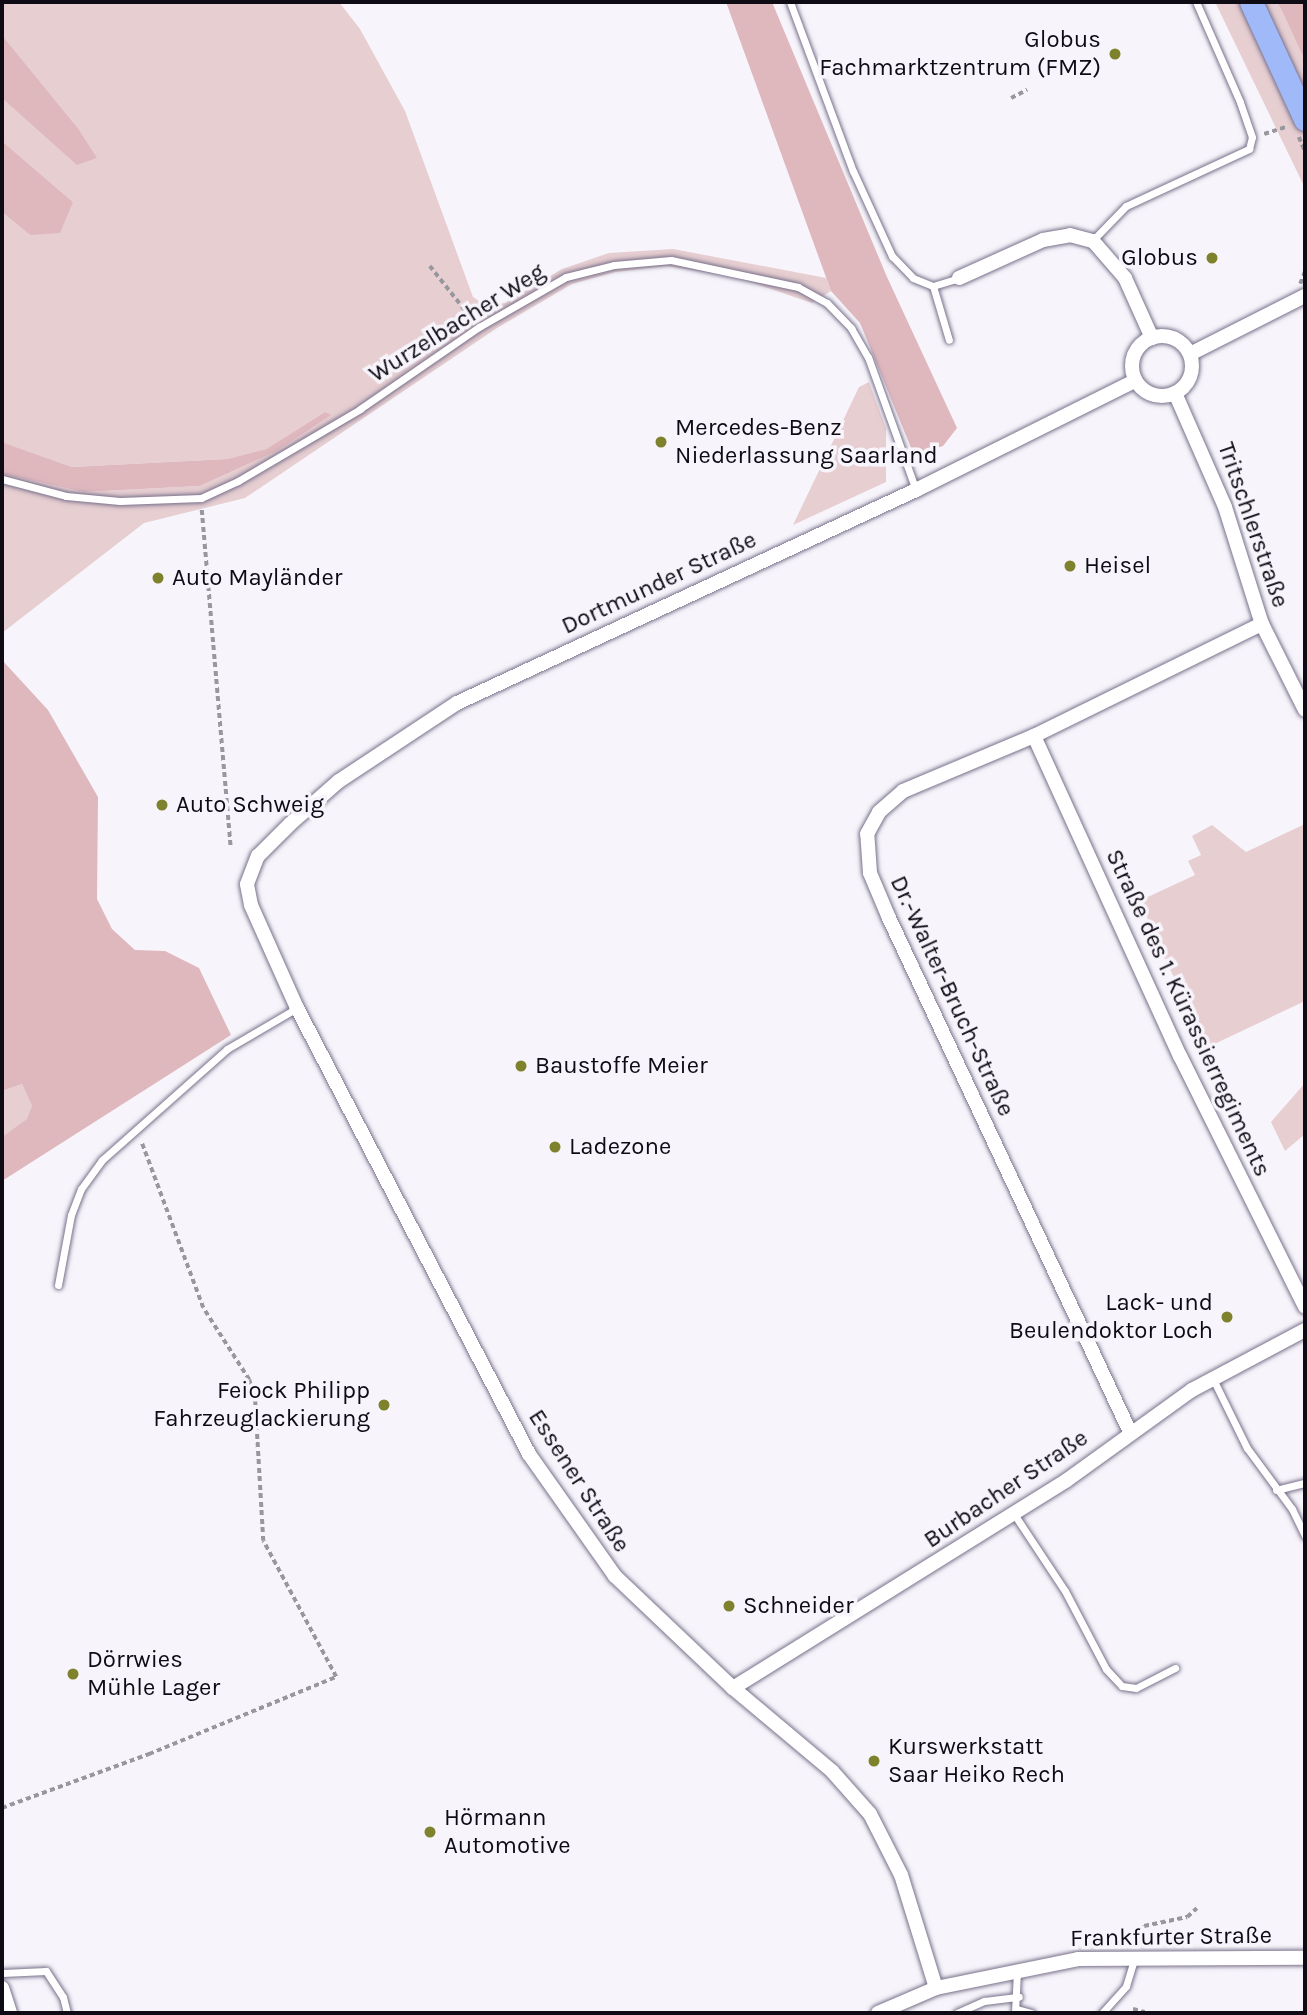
<!DOCTYPE html>
<html>
<head>
<meta charset="utf-8">
<style>
  body { margin:0 }
  #map { position:relative; width:1307px; height:2015px; overflow:hidden; background:#f7f5fb; font-family:Karla,sans-serif }
  div>[style] { position:absolute }
  .green>* { inset:0; background:#e6ced1 }
  .forest>* { inset:0; background:#dfb8be }
  .path>* { height:3.5px; margin-top:-1.75px; transform-origin:0; background:repeating-linear-gradient(90deg,#99979e 0 5px,transparent 0 8.5px) }
  .roads { filter:drop-shadow(0 0 2px #79718b) drop-shadow(0 0 2px #79718b) }
  .service>* { height:7px; margin:-3.5px; padding:0 3.5px; transform-origin:3.5px; border-radius:3.5px; background:#fff }
  .minor>* { height:14px; margin:-7px; padding:0 7px; transform-origin:7px; border-radius:7px; background:#fff }
  .minor>.ring { margin:-7px; padding:0; box-sizing:content-box; background:none; border:14px solid #fff; border-radius:50% }
  .primary>* { height:23px; margin:-11.5px; padding:0 11.5px; transform-origin:11.5px; border-radius:11.5px; background:#a0b9f9 }
  .dots>* { width:19px; height:19px; translate:-50% -50%; box-sizing:border-box; border:4px solid #f7f5fb; border-radius:50% }
  span { translate:-50% -50%; white-space:nowrap; text-align:center; line-height:1.15; -webkit-text-stroke:7px #f7f5fb; paint-order:stroke }
  .poi-label { font-size:24px; color:#0e0b14 }
  .right { translate:-100% -50%; text-align:right }
  .left { translate:0 -50%; text-align:left }
  .street-label { font-size:24px; color:#0e0b14 }
  .frame { position:absolute; inset:0; border:4px solid #0e0b14; pointer-events:none }
</style>
</head>
<body>
<div id="map">
  <div class="green">
    <i style="clip-path:polygon(2px 2px,339px 2px,360px 29px,405px 111px,473px 297px,486px 306px,505px 303px,562px 269px,609px 253px,673px 249px,826px 278px,831px 291px,812px 303px,736px 277px,666px 266px,615px 272px,572px 284px,497px 328px,245px 498px,144px 523px,2px 633px,2px 474px,84px 492px,200px 486px,275px 452px,325px 412px,266px 449px,227px 459px,72px 467px,2px 442px,2px 212px,30px 235px,73px 202px,2px 141px,2px 98px,77px 127px,2px 35px)"></i>
    <i style="clip-path:polygon(1215px 2px,1277px 2px,1282px 11px,1305px 61px,1305px 188px)"></i>
    <i style="clip-path:polygon(869px 382px,886px 428px,886px 482px,793px 525px,859px 387px)"></i>
    <i style="clip-path:polygon(1305px 824px,1305px 1001px,1208px 1047px,1137px 902px,1195px 875px,1188px 861px,1201px 855px,1192px 836px,1212px 825px,1246px 852px)"></i>
    <i style="clip-path:polygon(1305px 1083px,1305px 1134px,1285px 1151px,1271px 1122px)"></i>
    <i style="clip-path:polygon(22px 1084px,32px 1106px,28px 1119px,2px 1137px,2px 1091px)"></i>
  </div>
  <div class="forest">
    <i style="clip-path:polygon(726px 2px,772px 2px,887px 277px,957px 428px,943px 446px,914px 455px,860px 323px,831px 291px)"></i>
    <i style="clip-path:polygon(1277px 2px,1305px 2px,1305px 61px,1282px 11px)"></i>
    <i style="clip-path:polygon(2px 35px,77px 127px,97px 158px,77px 165px,2px 98px)"></i>
    <i style="clip-path:polygon(2px 141px,73px 202px,60px 233px,30px 235px,2px 212px)"></i>
    <i style="clip-path:polygon(325px 412px,331px 415px,275px 452px,200px 486px,84px 492px,2px 474px,2px 442px,72px 467px,227px 459px,266px 449px)"></i>
    <i style="clip-path:polygon(2px 660px,48px 710px,98px 797px,97px 899px,112px 929px,135px 950px,165px 951px,199px 968px,231px 1035px,2px 1181px,2px 1137px,27px 1119px,32px 1106px,22px 1084px,2px 1091px)"></i>
  </div>
  <div class="path">
    <i style="left:1011px;top:98px;width:18px;rotate:-27deg"></i>
    <i style="left:1264px;top:134px;width:23px;rotate:-18deg"></i>
    <i style="left:1299px;top:137px;width:15px;rotate:67deg"></i>
    <i style="left:430px;top:266px;width:69px;rotate:51.5deg"></i>
    <i style="left:1300px;top:284px;width:14px;rotate:-69deg"></i>
    <i style="left:202px;top:510px;width:339px;rotate:85.1deg"></i>
    <i style="left:2px;top:1808px;width:157px;rotate:-20.2deg"></i>
    <i style="left:149px;top:1754px;width:202px;rotate:-22.4deg"></i>
    <i style="left:336px;top:1677px;width:154px;rotate:-118.2deg"></i>
    <i style="left:263px;top:1541px;width:140px;rotate:-93.3deg"></i>
    <i style="left:255px;top:1401px;width:22px;rotate:-106deg"></i>
    <i style="left:249px;top:1380px;width:85px;rotate:-122.6deg"></i>
    <i style="left:203px;top:1308px;width:178px;rotate:-110.4deg"></i>
    <i style="left:1139px;top:1943px;width:18px;rotate:-74deg"></i>
    <i style="left:1144px;top:1926px;width:44px;rotate:-11.8deg"></i>
    <i style="left:1187px;top:1917px;width:13px;rotate:-42deg"></i>
    <i style="left:1133px;top:2009px;width:12px;rotate:14deg"></i>
  </div>
  <div class="roads">
    <div class="service">
      <i style="left:790px;top:2px;width:180px;rotate:69.6deg"></i>
      <i style="left:853px;top:171px;width:94px;rotate:65.4deg"></i>
      <i style="left:892px;top:256px;width:30px;rotate:46deg"></i>
      <i style="left:913px;top:278px;width:22px;rotate:22deg"></i>
      <i style="left:933px;top:286px;width:27px;rotate:-17deg"></i>
      <i style="left:1093px;top:240px;width:47px;rotate:-45.9deg"></i>
      <i style="left:1126px;top:206px;width:136px;rotate:-24.9deg"></i>
      <i style="left:1249px;top:149px;width:12px;rotate:-76deg"></i>
      <i style="left:1252px;top:137px;width:37px;rotate:-109deg"></i>
      <i style="left:1240px;top:102px;width:109px;rotate:-113.7deg"></i>
      <i style="left:933px;top:286px;width:56px;rotate:73.5deg"></i>
      <i style="left:2px;top:479px;width:66px;rotate:14.9deg"></i>
      <i style="left:66px;top:496px;width:54px;rotate:5.3deg"></i>
      <i style="left:120px;top:501px;width:81px;rotate:-2.1deg"></i>
      <i style="left:201px;top:498px;width:41px;rotate:-24.7deg"></i>
      <i style="left:238px;top:481px;width:142px;rotate:-30.5deg"></i>
      <i style="left:360px;top:409px;width:145px;rotate:-34.6deg"></i>
      <i style="left:479px;top:327px;width:100px;rotate:-29.9deg"></i>
      <i style="left:566px;top:277px;width:49px;rotate:-14deg"></i>
      <i style="left:614px;top:265px;width:57px;rotate:-5deg"></i>
      <i style="left:671px;top:260px;width:130px;rotate:12deg"></i>
      <i style="left:798px;top:287px;width:33px;rotate:29deg"></i>
      <i style="left:827px;top:303px;width:35px;rotate:46deg"></i>
      <i style="left:851px;top:328px;width:34px;rotate:60deg"></i>
      <i style="left:868px;top:357px;width:141px;rotate:70.2deg"></i>
      <i style="left:58px;top:1285px;width:71px;rotate:-79.5deg"></i>
      <i style="left:71px;top:1215px;width:28px;rotate:-69deg"></i>
      <i style="left:81px;top:1189px;width:36px;rotate:-54deg"></i>
      <i style="left:102px;top:1160px;width:167px;rotate:-41.6deg"></i>
      <i style="left:227px;top:1049px;width:81px;rotate:-30.4deg"></i>
      <i style="left:1213px;top:1379px;width:77px;rotate:63.8deg"></i>
      <i style="left:1247px;top:1448px;width:76px;rotate:53.6deg"></i>
      <i style="left:1292px;top:1509px;width:30px;rotate:64deg"></i>
      <i style="left:1276px;top:1490px;width:30px;rotate:-14deg"></i>
      <i style="left:1014px;top:1514px;width:92px;rotate:56.5deg"></i>
      <i style="left:1065px;top:1591px;width:88px;rotate:62.3deg"></i>
      <i style="left:1106px;top:1669px;width:23px;rotate:47deg"></i>
      <i style="left:1122px;top:1686px;width:14px;rotate:8deg"></i>
      <i style="left:1136px;top:1688px;width:44px;rotate:-27.1deg"></i>
      <i style="left:2px;top:1973px;width:44px;rotate:-2.6deg"></i>
      <i style="left:46px;top:1971px;width:31px;rotate:57deg"></i>
      <i style="left:63px;top:1997px;width:16px;rotate:76deg"></i>
      <i style="left:1016px;top:2009px;width:16px;rotate:15deg"></i>
      <i style="left:957px;top:2013px;width:30px;rotate:-24deg"></i>
      <i style="left:984px;top:2001px;width:35px;rotate:-7deg"></i>
      <i style="left:1015px;top:2013px;width:43px;rotate:-87.3deg"></i>
      <i style="left:1102px;top:2013px;width:36px;rotate:-48deg"></i>
      <i style="left:1126px;top:1986px;width:30px;rotate:-73deg"></i>
    </div>
    <div class="minor">
      <i style="left:959px;top:278px;width:92px;rotate:-24.3deg"></i>
      <i style="left:1043px;top:240px;width:27px;rotate:-10deg"></i>
      <i style="left:1070px;top:235px;width:24px;rotate:15deg"></i>
      <i style="left:1093px;top:241px;width:49px;rotate:49.1deg"></i>
      <i style="left:1125px;top:278px;width:66px;rotate:65.8deg"></i>
      <i class="ring" style="left:1132px;top:336px;width:46px;height:46px"></i>
      <i style="left:1190px;top:354px;width:129px;rotate:-26.8deg"></i>
      <i style="left:1175px;top:393px;width:124px;rotate:66.3deg"></i>
      <i style="left:1225px;top:507px;width:123px;rotate:72.5deg"></i>
      <i style="left:1262px;top:624px;width:96px;rotate:63.4deg"></i>
      <i style="left:1034px;top:736px;width:352px;rotate:65.5deg"></i>
      <i style="left:1180px;top:1056px;width:280px;rotate:63.5deg"></i>
      <i style="left:1130px;top:1432px;width:568px;rotate:-115.12deg"></i>
      <i style="left:889px;top:918px;width:49px;rotate:-112.9deg"></i>
      <i style="left:870px;top:873px;width:39px;rotate:-94deg"></i>
      <i style="left:867px;top:834px;width:25px;rotate:-61deg"></i>
      <i style="left:879px;top:812px;width:32px;rotate:-41deg"></i>
      <i style="left:903px;top:791px;width:142px;rotate:-22.8deg"></i>
      <i style="left:1034px;top:736px;width:254px;rotate:-26.2deg"></i>
      <i style="left:733px;top:1688px;width:393px;rotate:-31.9deg"></i>
      <i style="left:1067px;top:1480px;width:154px;rotate:-35.8deg"></i>
      <i style="left:1192px;top:1390px;width:128px;rotate:-28deg"></i>
      <i style="left:2px;top:1988px;width:26px;rotate:72deg"></i>
      <i style="left:936px;top:1988px;width:118px;rotate:-107.2deg"></i>
      <i style="left:901px;top:1875px;width:68px;rotate:-116.9deg"></i>
      <i style="left:870px;top:1814px;width:57px;rotate:-131.5deg"></i>
      <i style="left:832px;top:1771px;width:129px;rotate:-140deg"></i>
      <i style="left:733px;top:1688px;width:163px;rotate:-136.5deg"></i>
      <i style="left:615px;top:1576px;width:149px;rotate:-125.2deg"></i>
      <i style="left:529px;top:1454px;width:503px;rotate:-117.48deg"></i>
      <i style="left:297px;top:1008px;width:113px;rotate:-114.1deg"></i>
      <i style="left:251px;top:905px;width:21px;rotate:-101deg"></i>
      <i style="left:247px;top:884px;width:30px;rotate:-69deg"></i>
      <i style="left:258px;top:856px;width:45px;rotate:-45deg"></i>
      <i style="left:290px;top:824px;width:65px;rotate:-41.3deg"></i>
      <i style="left:339px;top:781px;width:141px;rotate:-33.5deg"></i>
      <i style="left:457px;top:703px;width:506px;rotate:-24.89deg"></i>
      <i style="left:916px;top:490px;width:245px;rotate:-26.5deg"></i>
      <i style="left:878px;top:2013px;width:63px;rotate:-23.3deg"></i>
      <i style="left:936px;top:1988px;width:145px;rotate:-11.5deg"></i>
      <i style="left:1078px;top:1959px;width:227px;rotate:-0.3deg"></i>
    </div>
    <div class="primary">
      <i style="left:1251px;top:2px;width:129px;rotate:65.2deg"></i>
    </div>
  </div>
  <div class="dots">
    <i style="left:1115px;top:54px;background:#7f822c"></i>
    <i style="left:1212px;top:258px;background:#7f822c"></i>
    <i style="left:661px;top:442px;background:#7f822c"></i>
    <i style="left:1070px;top:566px;background:#7f822c"></i>
    <i style="left:158px;top:578px;background:#7f822c"></i>
    <i style="left:162px;top:805px;background:#7f822c"></i>
    <i style="left:521px;top:1066px;background:#7f822c"></i>
    <i style="left:555px;top:1147px;background:#7f822c"></i>
    <i style="left:1227px;top:1317px;background:#7f822c"></i>
    <i style="left:384px;top:1405px;background:#7f822c"></i>
    <i style="left:729px;top:1606px;background:#7f822c"></i>
    <i style="left:73px;top:1674px;background:#7f822c"></i>
    <i style="left:874px;top:1761px;background:#7f822c"></i>
    <i style="left:430px;top:1832px;background:#7f822c"></i>
  </div>
  <div class="poi-label">
    <span class="right" style="left:1101px;top:54px">Globus<br>Fachmarktzentrum (FMZ)</span>
    <span class="right" style="left:1198px;top:258px">Globus</span>
    <span class="left" style="left:675px;top:442px">Mercedes-Benz<br>Niederlassung Saarland</span>
    <span class="left" style="left:1084px;top:566px">Heisel</span>
    <span class="left" style="left:172px;top:578px">Auto Mayländer</span>
    <span class="left" style="left:176px;top:805px">Auto Schweig</span>
    <span class="left" style="left:535px;top:1066px">Baustoffe Meier</span>
    <span class="left" style="left:569px;top:1147px">Ladezone</span>
    <span class="right" style="left:1213px;top:1317px">Lack- und<br>Beulendoktor Loch</span>
    <span class="right" style="left:370px;top:1405px">Feiock Philipp<br>Fahrzeuglackierung</span>
    <span class="left" style="left:743px;top:1606px">Schneider</span>
    <span class="left" style="left:87px;top:1674px">Dörrwies<br>Mühle Lager</span>
    <span class="left" style="left:888px;top:1761px">Kurswerkstatt<br>Saar Heiko Rech</span>
    <span class="left" style="left:444px;top:1832px">Hörmann<br>Automotive</span>
  </div>
  <div class="street-label">
    <span style="left:457px;top:323px;rotate:-32deg">Wurzelbacher Weg</span>
    <span style="left:1253px;top:525px;rotate:71deg">Tritschlerstraße</span>
    <span style="left:659px;top:583px;rotate:-25deg">Dortmunder Straße</span>
    <span style="left:952px;top:996px;rotate:65deg">Dr.-Walter-Bruch-Straße</span>
    <span style="left:1188px;top:1013px;rotate:65deg">Straße des 1. Kürassierregiments</span>
    <span style="left:579px;top:1481px;rotate:57deg">Essener Straße</span>
    <span style="left:1006px;top:1489px;rotate:-34deg">Burbacher Straße</span>
    <span style="left:1171px;top:1937px;rotate:-1deg">Frankfurter Straße</span>
  </div>
  <div class="frame"></div>
</div>
</body>
</html>
